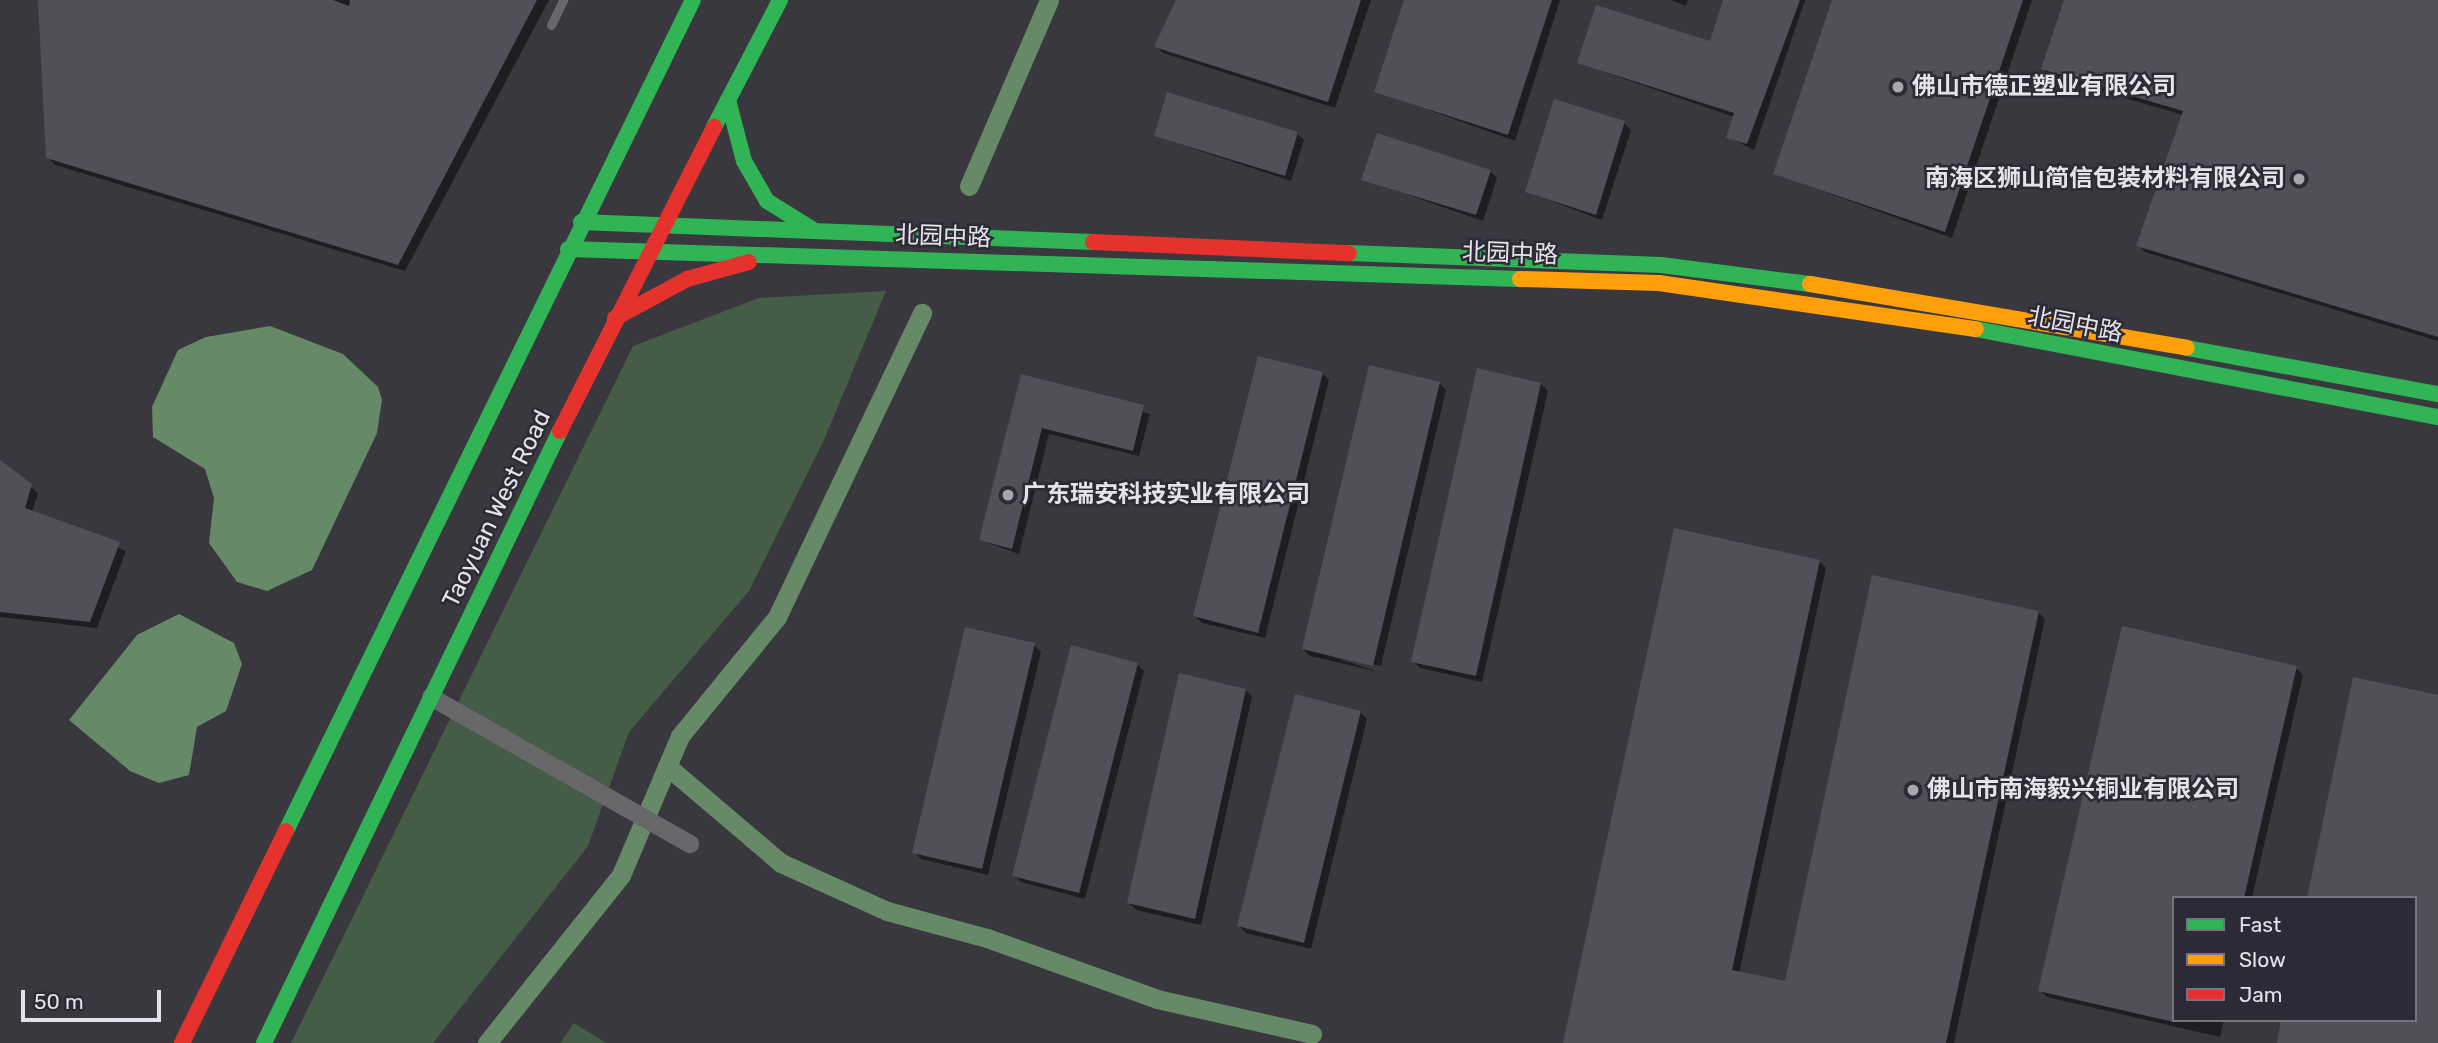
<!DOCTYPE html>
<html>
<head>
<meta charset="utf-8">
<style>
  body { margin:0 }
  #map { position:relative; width:2438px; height:1043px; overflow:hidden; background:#39383e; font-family:Rubik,"Noto Sans SC",sans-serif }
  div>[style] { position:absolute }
  .green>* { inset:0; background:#455c46 }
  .water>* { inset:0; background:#668967 }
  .shadow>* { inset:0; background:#0007 }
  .canal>* { height:19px; margin:-9.5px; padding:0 9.5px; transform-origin:9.5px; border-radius:9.5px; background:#668967 }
  .building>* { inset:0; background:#514f5a }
  .lane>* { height:9px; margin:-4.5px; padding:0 4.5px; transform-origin:4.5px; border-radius:4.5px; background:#68676a }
  .street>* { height:18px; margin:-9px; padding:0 9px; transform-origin:9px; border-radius:9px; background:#68676a }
  .fast>* { height:16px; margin:-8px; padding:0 8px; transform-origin:8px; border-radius:8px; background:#30b455 }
  .slow>* { height:16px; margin:-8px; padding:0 8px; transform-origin:8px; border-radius:8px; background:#ff9f0a }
  .jam>* { height:16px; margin:-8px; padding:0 8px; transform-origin:8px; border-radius:8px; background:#e5322d }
  .dots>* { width:19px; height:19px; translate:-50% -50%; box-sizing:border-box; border:4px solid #2d2a37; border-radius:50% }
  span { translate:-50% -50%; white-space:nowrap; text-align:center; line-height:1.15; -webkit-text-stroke:5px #2d2a37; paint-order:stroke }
  .poi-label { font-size:24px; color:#e4e2eb; font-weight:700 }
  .left { translate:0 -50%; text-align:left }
  .right { translate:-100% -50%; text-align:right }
  .street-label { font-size:24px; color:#e4e2eb }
  .legend { position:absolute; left:2172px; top:896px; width:245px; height:126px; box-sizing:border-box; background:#2d2a37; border:2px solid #76747f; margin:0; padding:9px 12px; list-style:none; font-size:21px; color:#e4e2eb }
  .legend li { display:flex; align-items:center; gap:14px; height:35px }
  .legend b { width:35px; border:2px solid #76747f }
  .scale { position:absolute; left:21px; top:990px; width:140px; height:32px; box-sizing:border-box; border:4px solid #e4e2eb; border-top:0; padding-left:9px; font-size:21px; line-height:24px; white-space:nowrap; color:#e4e2eb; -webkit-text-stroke:5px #2d2a37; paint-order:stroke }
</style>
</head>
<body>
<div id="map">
  <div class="green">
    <i style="clip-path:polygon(886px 291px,824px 440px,749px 591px,629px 732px,588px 846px,433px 1043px,291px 1043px,633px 346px,759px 298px)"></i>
    <i style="clip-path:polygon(574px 1023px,606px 1043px,560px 1043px)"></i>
  </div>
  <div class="water">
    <i style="clip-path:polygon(270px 326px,343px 354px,378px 387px,382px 400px,377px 433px,312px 570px,267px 591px,237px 582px,209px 543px,214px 498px,205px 469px,153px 437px,152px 407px,178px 350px,206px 337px)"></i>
    <i style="clip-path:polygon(179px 614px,234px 643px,242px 664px,226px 711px,197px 727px,189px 775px,159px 783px,130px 771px,69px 720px,137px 635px)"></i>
  </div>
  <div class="shadow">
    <i style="clip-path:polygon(39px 0,549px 0,405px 271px,55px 165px,47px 157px)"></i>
    <i style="clip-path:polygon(1178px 0,1371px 0,1335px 108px,1163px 53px,1156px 47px)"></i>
    <i style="clip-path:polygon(1405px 0,1560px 0,1515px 141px,1376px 91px)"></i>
    <i style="clip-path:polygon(1670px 0,1688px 0,1686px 6px)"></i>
    <i style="clip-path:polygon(1724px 0,1805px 0,1754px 150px,1728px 137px,1734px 117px,1579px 63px,1711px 44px)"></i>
    <i style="clip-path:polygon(1834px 0,2032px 0,1952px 238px,1775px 174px)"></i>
    <i style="clip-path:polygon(2066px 0,2438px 0,2438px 341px,2145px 252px,2138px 245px,2183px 115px,2049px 76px,2043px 69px)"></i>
    <i style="clip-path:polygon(1624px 123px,1631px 130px,1602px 220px,1527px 192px)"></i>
    <i style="clip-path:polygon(1297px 133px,1304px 140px,1291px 181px,1156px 136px)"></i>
    <i style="clip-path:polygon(1490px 171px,1497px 178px,1483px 221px,1363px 179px)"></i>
    <i style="clip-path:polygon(1322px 373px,1329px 380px,1265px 638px,1202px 623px,1195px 616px)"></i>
    <i style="clip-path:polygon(1022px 376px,1150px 414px,1139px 456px,1049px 434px,1019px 554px,981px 540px)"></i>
    <i style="clip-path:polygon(1439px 383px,1446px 390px,1381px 666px,1309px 649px,1379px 672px,1310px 656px,1303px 649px)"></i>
    <i style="clip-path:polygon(1541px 384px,1548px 391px,1482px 682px,1420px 668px,1413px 661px)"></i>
    <i style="clip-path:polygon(0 462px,38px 493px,32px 512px,126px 551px,97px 628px,0 617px)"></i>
    <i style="clip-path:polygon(1819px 561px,1826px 568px,1739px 973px,1786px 983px,2038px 612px,2045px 619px,1954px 1043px,1565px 1043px)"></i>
    <i style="clip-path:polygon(1034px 645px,1041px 652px,988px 875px,921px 859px,914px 852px)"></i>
    <i style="clip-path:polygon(1137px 664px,1144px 671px,1085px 899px,1021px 882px,1014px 875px)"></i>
    <i style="clip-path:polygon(2296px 668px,2303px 675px,2252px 898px,2174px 898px,2174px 1020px,2224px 1020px,2220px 1037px,2047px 997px,2040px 990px)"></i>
    <i style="clip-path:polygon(1246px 690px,1252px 697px,1201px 925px,1136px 910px,1129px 903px)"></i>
    <i style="clip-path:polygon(1360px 712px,1367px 719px,1311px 949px,1246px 933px,1239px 926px)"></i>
  </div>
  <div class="canal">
    <i style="left:969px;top:186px;width:202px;rotate:-66.7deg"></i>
    <i style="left:667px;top:766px;width:150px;rotate:40.4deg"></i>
    <i style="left:781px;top:863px;width:116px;rotate:24.4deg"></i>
    <i style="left:887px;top:911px;width:104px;rotate:15.1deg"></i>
    <i style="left:987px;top:938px;width:181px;rotate:19.7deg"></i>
    <i style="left:1157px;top:999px;width:159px;rotate:12.7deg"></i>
    <i style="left:487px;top:1043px;width:215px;rotate:-51.4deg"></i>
    <i style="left:621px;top:875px;width:151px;rotate:-67deg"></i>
    <i style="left:680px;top:736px;width:154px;rotate:-50.8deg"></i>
    <i style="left:777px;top:617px;width:337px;rotate:-64.5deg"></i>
  </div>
  <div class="building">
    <i style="clip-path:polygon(38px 0,333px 0,349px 6px,350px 0,537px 0,398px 265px,46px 158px)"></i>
    <i style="clip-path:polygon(1176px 0,1361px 0,1328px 102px,1154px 47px)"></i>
    <i style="clip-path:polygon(1404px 0,1552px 0,1508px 135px,1374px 92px)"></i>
    <i style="clip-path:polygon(1723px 0,1800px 0,1747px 144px,1726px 138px,1734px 113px,1577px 63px,1596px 5px,1710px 41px)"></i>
    <i style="clip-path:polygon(1832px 0,2023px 0,1945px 232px,1773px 174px)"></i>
    <i style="clip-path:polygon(2064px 0,2438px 0,2438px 337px,2136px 246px,2183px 111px,2041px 69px)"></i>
    <i style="clip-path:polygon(1167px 92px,1298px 132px,1285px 176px,1154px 136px)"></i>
    <i style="clip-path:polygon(1554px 99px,1625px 121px,1596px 215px,1525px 192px)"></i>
    <i style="clip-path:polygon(1377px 133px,1491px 170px,1476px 215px,1361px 180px)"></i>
    <i style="clip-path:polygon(1258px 356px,1323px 372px,1258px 633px,1193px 616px)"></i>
    <i style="clip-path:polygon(1369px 365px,1440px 382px,1373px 666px,1302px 649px)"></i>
    <i style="clip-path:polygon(1477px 368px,1541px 383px,1476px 676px,1411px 662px)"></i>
    <i style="clip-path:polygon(1021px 374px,1144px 405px,1133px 451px,1042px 428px,1012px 549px,979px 540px)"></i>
    <i style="clip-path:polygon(0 460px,32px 484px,25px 508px,120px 542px,90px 622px,0 612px)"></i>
    <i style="clip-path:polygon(1674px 528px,1820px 560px,1732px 970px,1785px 981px,1872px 575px,2039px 611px,1946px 1043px,1563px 1043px)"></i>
    <i style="clip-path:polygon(2122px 626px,2297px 666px,2244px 898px,2174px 898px,2174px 1022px,2038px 991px)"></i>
    <i style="clip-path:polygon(965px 627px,1035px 643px,982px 869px,912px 853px)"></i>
    <i style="clip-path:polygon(1071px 645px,1138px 663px,1079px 893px,1012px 876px)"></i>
    <i style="clip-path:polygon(1179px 673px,1246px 689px,1195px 919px,1127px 903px)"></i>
    <i style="clip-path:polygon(2353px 677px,2438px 695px,2438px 1043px,2277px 1043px,2281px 1020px,2415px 1020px,2415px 898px,2307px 898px)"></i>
    <i style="clip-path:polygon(1295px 694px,1361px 711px,1304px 943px,1237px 926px)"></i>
  </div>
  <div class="lane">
    <i style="left:551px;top:25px;width:28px;rotate:-64deg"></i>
  </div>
  <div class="street">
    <i style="left:431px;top:697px;width:298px;rotate:29.6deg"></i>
  </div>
  <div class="fast">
    <i style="left:728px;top:100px;width:63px;rotate:75.3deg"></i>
    <i style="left:744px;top:161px;width:46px;rotate:60.1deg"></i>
    <i style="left:767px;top:201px;width:53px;rotate:31.9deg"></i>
    <i style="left:714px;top:127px;width:143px;rotate:-62.5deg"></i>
    <i style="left:581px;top:222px;width:512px;rotate:2.24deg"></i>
    <i style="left:568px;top:249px;width:952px;rotate:1.8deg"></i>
    <i style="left:1349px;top:253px;width:312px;rotate:2.2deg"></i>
    <i style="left:1661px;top:265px;width:150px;rotate:7.3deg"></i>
    <i style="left:1976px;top:329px;width:470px;rotate:10.8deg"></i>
    <i style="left:2187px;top:348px;width:255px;rotate:10.4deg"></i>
    <i style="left:286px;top:831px;width:925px;rotate:-63.91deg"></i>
    <i style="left:264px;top:1043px;width:680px;rotate:-64.19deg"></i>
  </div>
  <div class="slow">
    <i style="left:1520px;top:279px;width:139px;rotate:1.6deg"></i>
    <i style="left:1659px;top:283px;width:320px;rotate:8.3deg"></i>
    <i style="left:1810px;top:284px;width:382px;rotate:9.6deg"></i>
  </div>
  <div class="jam">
    <i style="left:1093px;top:242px;width:256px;rotate:2.5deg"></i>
    <i style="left:615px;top:318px;width:82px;rotate:-28.4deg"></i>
    <i style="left:687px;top:279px;width:64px;rotate:-15.3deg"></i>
    <i style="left:560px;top:431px;width:341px;rotate:-63.1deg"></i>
    <i style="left:182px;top:1043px;width:236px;rotate:-63.9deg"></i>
  </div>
  <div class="dots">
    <i style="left:1898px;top:87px;background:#a8a6ae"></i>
    <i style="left:2299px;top:179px;background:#a8a6ae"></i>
    <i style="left:1008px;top:495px;background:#a8a6ae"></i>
    <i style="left:1913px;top:790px;background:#a8a6ae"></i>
  </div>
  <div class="poi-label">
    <span class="left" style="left:1912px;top:87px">佛山市德正塑业有限公司</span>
    <span class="right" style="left:2285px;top:179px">南海区狮山简信包装材料有限公司</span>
    <span class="left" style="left:1022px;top:495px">广东瑞安科技实业有限公司</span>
    <span class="left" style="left:1927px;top:790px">佛山市南海毅兴铜业有限公司</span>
  </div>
  <div class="street-label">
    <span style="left:943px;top:237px;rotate:2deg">北园中路</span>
    <span style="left:1510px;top:254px;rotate:2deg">北园中路</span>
    <span style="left:2075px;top:325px;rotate:11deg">北园中路</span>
    <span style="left:497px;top:509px;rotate:-64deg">Taoyuan West Road</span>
  </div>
  <ul class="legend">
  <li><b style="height:9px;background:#30b455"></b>Fast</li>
  <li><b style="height:9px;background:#ff9f0a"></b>Slow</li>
  <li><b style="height:9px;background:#e5322d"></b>Jam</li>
  </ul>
  <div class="scale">50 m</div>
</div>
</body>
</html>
